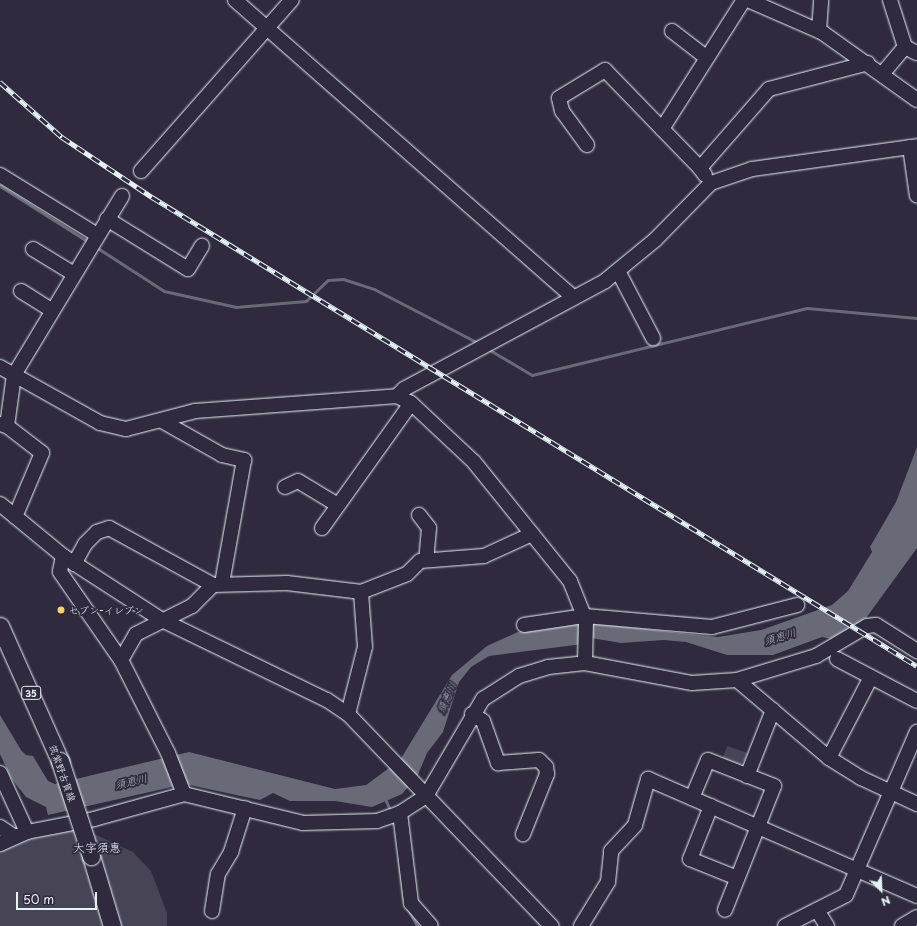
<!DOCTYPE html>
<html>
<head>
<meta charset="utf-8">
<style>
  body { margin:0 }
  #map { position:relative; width:917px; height:926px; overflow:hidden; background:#2f2a3d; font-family:"Playpen Sans","Klee One",sans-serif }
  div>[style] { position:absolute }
  .green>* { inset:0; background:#464455 }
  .water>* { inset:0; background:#696978 }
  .stream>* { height:3px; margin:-1.5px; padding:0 1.5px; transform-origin:1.5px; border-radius:1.5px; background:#696978 }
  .roads { filter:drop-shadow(0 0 1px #e8f1f8) drop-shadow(0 0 1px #e8f1f8) }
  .minor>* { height:14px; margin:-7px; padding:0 7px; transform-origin:7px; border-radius:7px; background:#2f2a3d }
  .major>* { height:17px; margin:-8.5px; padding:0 8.5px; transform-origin:8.5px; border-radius:8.5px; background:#2f2a3d }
  .rail>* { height:4.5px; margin-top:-2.25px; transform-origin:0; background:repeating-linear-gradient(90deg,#2f2a3d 0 9px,#e8f1f8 0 18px); box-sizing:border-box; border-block:1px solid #e8f1f8 }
  .bridges { filter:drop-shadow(0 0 1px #e8f1f8) drop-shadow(0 0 1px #e8f1f8) }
  .major-bridge>* { height:17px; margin:-8.5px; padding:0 8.5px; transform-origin:8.5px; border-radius:8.5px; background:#2f2a3d }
  .dots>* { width:11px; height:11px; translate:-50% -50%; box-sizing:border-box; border:2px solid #2f2a3d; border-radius:50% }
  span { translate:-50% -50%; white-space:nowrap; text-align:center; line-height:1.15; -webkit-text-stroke:3.5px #2f2a3d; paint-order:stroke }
  .shield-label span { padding:1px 3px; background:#2f2a3d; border:1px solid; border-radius:3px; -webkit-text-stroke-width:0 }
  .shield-label { font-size:9px; color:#e8f1f8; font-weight:700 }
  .poi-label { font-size:10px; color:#e8f1f8 }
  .left { translate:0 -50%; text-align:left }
  .street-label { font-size:10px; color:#e8f1f8 }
  .water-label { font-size:11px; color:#afb4be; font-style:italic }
  .quarter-label { font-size:12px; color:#e8f1f8 }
  .north { position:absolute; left:861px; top:870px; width:40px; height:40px; -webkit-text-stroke:3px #2f2a3d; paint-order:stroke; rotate:156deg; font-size:11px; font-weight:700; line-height:16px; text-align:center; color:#e8f1f8 }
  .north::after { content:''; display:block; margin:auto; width:14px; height:18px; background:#e8f1f8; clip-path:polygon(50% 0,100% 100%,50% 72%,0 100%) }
  .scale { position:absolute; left:16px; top:892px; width:81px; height:18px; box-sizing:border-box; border:2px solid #e8f1f8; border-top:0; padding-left:5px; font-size:12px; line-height:14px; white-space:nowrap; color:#e8f1f8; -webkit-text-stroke:3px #2f2a3d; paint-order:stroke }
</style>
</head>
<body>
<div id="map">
  <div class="green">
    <i style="clip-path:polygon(727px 746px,748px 753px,745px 761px,738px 765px,722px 760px)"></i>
    <i style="clip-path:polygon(79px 827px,133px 852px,151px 871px,167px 913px,167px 926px,0 926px,0 850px,50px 830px)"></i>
  </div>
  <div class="water">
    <i style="clip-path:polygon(917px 447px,917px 548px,861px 625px,837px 640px,822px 637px,773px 655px,727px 655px,686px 642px,664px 640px,621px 643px,591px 638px,583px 644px,489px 656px,471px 667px,459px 682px,443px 732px,427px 753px,417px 777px,402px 794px,372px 807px,335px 801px,290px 801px,273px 793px,260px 800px,185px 784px,48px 815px,46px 807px,26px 797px,11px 778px,0 754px,0 715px,21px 750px,26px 755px,33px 756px,48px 781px,55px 784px,189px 752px,335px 789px,366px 785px,400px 760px,452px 675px,487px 646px,518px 632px,551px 624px,591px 623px,718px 637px,761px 630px,832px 605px,848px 591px,872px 552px,870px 547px,896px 502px)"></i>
  </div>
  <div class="stream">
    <i style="left:0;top:186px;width:107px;rotate:32.3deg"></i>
    <i style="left:96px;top:247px;width:81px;rotate:32.9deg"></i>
    <i style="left:164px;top:291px;width:74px;rotate:12.5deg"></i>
    <i style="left:236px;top:307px;width:70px;rotate:-4.9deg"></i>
    <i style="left:306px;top:301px;width:30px;rotate:-44deg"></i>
    <i style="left:328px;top:280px;width:15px;rotate:-4deg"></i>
    <i style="left:343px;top:279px;width:33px;rotate:18deg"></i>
    <i style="left:374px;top:289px;width:119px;rotate:27.4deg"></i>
    <i style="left:488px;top:349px;width:51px;rotate:30.6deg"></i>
    <i style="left:532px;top:375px;width:283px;rotate:-13.7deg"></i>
    <i style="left:807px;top:308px;width:110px;rotate:5.2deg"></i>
    <i style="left:385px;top:799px;width:14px;rotate:65deg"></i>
    <i style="left:399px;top:858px;width:42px;rotate:83.2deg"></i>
    <i style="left:407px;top:907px;width:21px;rotate:62deg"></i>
  </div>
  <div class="roads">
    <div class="minor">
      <i style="left:235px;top:0;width:451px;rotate:41.3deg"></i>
      <i style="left:748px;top:0;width:82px;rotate:23.7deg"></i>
      <i style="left:823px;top:33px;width:115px;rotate:35.5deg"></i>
      <i style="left:672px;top:31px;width:44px;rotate:37.6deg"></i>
      <i style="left:819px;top:31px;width:31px;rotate:-86deg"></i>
      <i style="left:905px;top:47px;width:13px;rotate:27deg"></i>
      <i style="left:883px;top:73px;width:34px;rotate:-50deg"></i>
      <i style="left:905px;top:47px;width:49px;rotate:-107.7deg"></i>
      <i style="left:662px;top:129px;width:153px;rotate:-57.6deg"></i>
      <i style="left:587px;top:145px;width:42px;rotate:-126.3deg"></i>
      <i style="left:562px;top:111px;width:13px;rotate:-103deg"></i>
      <i style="left:559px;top:98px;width:54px;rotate:-31.3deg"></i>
      <i style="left:605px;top:70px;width:136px;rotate:45.9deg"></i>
      <i style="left:910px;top:147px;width:49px;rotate:81.9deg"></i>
      <i style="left:141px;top:171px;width:228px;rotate:-48.6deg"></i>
      <i style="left:0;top:175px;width:114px;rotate:31.7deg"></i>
      <i style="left:705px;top:175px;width:9px;rotate:-126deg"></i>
      <i style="left:700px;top:168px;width:105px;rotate:-48.9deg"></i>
      <i style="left:769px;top:89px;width:102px;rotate:-14.7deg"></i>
      <i style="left:107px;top:219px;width:95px;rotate:31.7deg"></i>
      <i style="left:188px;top:269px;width:27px;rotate:-59deg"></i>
      <i style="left:33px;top:249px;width:48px;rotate:31.4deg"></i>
      <i style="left:618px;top:271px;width:76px;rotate:62.4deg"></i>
      <i style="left:21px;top:291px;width:36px;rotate:32deg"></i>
      <i style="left:0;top:367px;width:115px;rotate:29.2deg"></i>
      <i style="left:100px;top:423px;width:27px;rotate:13deg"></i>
      <i style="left:126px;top:429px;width:71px;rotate:-14.6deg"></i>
      <i style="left:195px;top:411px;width:203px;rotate:-4.2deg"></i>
      <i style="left:397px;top:396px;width:16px;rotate:27deg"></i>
      <i style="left:411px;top:403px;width:86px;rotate:43.1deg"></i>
      <i style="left:474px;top:462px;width:153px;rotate:51.1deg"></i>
      <i style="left:570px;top:581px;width:43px;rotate:68.2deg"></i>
      <i style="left:586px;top:621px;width:42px;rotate:91.4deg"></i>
      <i style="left:397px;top:396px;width:10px;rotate:-45deg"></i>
      <i style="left:404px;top:389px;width:228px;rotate:-28.2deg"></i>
      <i style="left:605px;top:281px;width:65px;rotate:-39.4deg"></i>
      <i style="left:655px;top:240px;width:80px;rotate:-45.5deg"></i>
      <i style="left:711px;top:183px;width:43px;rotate:-18.9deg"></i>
      <i style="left:752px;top:169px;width:167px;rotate:-7.9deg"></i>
      <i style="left:162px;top:421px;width:69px;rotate:29.5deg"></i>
      <i style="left:222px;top:455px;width:23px;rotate:13deg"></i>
      <i style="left:244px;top:460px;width:126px;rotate:100.1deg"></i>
      <i style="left:0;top:424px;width:7px;rotate:16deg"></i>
      <i style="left:7px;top:426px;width:51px;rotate:-82.2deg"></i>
      <i style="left:14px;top:375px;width:209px;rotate:-58.9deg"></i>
      <i style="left:7px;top:426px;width:44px;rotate:37.6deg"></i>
      <i style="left:42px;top:453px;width:69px;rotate:112.9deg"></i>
      <i style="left:285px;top:487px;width:14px;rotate:-25deg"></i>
      <i style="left:298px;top:481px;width:44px;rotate:31.2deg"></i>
      <i style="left:0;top:504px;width:82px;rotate:39.5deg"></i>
      <i style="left:63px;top:556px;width:118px;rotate:32.9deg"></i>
      <i style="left:162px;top:620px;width:183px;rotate:25.9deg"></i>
      <i style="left:327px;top:700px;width:25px;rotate:34deg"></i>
      <i style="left:348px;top:714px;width:294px;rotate:46.2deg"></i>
      <i style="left:419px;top:515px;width:16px;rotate:52deg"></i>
      <i style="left:429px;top:528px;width:32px;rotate:95deg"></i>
      <i style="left:322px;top:528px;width:153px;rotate:-54.5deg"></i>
      <i style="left:63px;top:556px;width:16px;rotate:101deg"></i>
      <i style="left:60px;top:572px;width:107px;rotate:55.3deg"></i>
      <i style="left:121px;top:660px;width:104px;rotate:63.2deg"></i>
      <i style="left:168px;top:753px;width:44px;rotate:68.7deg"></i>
      <i style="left:74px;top:564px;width:23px;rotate:-61deg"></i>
      <i style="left:85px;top:544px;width:17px;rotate:-45deg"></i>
      <i style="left:97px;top:532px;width:13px;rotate:-18deg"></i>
      <i style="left:109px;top:528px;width:119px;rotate:28.7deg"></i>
      <i style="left:213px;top:585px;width:74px;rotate:-1.5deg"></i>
      <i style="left:287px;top:583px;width:75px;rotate:6.9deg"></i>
      <i style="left:361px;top:592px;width:49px;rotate:-21.4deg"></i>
      <i style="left:407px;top:574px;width:18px;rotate:-45deg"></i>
      <i style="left:420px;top:561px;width:64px;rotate:-4.5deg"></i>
      <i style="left:484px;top:556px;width:53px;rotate:-24.6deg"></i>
      <i style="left:524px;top:625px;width:62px;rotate:-8.4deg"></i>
      <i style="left:585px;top:616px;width:127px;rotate:5deg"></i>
      <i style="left:712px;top:627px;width:88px;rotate:-14.5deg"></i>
      <i style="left:837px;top:659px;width:90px;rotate:27.7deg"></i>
      <i style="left:121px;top:660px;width:30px;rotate:-60deg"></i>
      <i style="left:136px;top:634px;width:63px;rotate:-26.6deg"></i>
      <i style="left:192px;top:606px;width:30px;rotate:-45deg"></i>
      <i style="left:737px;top:680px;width:121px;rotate:40.3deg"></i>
      <i style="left:829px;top:758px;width:38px;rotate:32deg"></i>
      <i style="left:861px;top:778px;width:62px;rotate:24.9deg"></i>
      <i style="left:348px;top:714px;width:69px;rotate:-75.8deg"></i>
      <i style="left:365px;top:647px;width:55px;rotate:-94.2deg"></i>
      <i style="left:472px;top:714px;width:13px;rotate:32deg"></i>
      <i style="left:483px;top:721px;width:45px;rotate:70.3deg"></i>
      <i style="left:498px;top:763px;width:41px;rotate:-4.2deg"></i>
      <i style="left:539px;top:760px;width:10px;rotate:45deg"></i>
      <i style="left:546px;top:767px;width:7px;rotate:82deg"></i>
      <i style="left:547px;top:774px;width:65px;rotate:111.8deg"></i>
      <i style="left:829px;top:758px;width:91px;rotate:-62.6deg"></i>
      <i style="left:0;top:773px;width:65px;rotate:65.4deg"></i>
      <i style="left:747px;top:776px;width:71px;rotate:-68.5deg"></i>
      <i style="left:692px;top:798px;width:41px;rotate:-67.2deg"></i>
      <i style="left:708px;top:760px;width:71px;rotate:21.5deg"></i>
      <i style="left:774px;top:786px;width:133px;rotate:111.6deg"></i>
      <i style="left:711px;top:806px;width:57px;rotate:111.6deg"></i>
      <i style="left:690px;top:859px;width:51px;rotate:22deg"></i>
      <i style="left:400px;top:813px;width:91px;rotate:83deg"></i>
      <i style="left:411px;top:903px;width:30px;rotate:49deg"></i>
      <i style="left:0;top:827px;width:18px;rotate:34deg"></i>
      <i style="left:0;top:844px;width:30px;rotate:-24deg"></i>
      <i style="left:27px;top:832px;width:68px;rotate:-11deg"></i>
      <i style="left:94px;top:819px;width:93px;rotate:-15.5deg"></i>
      <i style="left:184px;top:794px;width:122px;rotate:13.7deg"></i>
      <i style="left:303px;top:823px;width:74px;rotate:-1.5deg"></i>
      <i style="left:377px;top:821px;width:24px;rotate:-19deg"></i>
      <i style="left:400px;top:813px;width:31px;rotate:-33deg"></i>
      <i style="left:426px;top:796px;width:113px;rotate:-59.6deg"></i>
      <i style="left:483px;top:699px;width:43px;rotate:-32.6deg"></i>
      <i style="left:519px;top:676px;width:30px;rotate:-17deg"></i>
      <i style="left:548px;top:667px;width:37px;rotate:-6deg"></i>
      <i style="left:585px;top:663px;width:109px;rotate:10.6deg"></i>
      <i style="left:692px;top:683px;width:45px;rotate:-3.8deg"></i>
      <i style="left:737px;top:680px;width:83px;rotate:-16.9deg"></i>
      <i style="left:816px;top:656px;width:59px;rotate:-30.5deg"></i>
      <i style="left:867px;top:626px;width:9px;rotate:-6deg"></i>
      <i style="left:876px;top:625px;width:49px;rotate:32.4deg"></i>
      <i style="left:817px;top:910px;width:19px;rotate:58deg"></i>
      <i style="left:212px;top:911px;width:37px;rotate:-81deg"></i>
      <i style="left:218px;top:874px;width:26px;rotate:-59deg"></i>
      <i style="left:231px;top:852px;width:46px;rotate:-72.3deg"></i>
      <i style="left:581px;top:926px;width:52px;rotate:-58.5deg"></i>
      <i style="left:608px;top:882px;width:31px;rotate:-84deg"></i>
      <i style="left:611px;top:851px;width:35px;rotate:-47deg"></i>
      <i style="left:635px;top:825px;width:48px;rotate:-74.2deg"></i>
      <i style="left:648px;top:779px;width:293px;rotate:23.5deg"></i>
      <i style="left:785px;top:926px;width:68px;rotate:-26.9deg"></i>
      <i style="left:846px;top:895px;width:178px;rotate:-66.5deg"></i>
      <i style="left:902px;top:926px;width:17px;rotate:-31deg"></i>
    </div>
    <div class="major">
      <i style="left:0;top:626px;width:148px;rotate:66deg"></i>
      <i style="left:91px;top:856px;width:73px;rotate:73.3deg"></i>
    </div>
  </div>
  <div class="rail">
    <i style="left:0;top:82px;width:83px;rotate:41.6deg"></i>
    <i style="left:62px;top:137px;width:108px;rotate:33.7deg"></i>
    <i style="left:152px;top:197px;width:897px;rotate:31.51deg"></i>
  </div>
  <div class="bridges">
    <div class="major-bridge">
      <i style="left:60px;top:761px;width:100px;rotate:71.9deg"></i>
    </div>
  </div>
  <div class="dots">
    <i style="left:61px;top:610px;background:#ffd166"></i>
  </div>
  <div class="shield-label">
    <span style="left:31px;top:693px">35</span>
  </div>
  <div class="poi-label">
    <span class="left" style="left:69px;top:610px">セブン-イレブン</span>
  </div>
  <div class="street-label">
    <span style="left:63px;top:773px;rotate:70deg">筑紫野古賀線</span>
  </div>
  <div class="water-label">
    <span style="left:780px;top:637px;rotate:-17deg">須恵川</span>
    <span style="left:447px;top:698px;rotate:-66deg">須恵川</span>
    <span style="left:131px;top:782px;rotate:-13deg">須恵川</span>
  </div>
  <div class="quarter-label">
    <span style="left:97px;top:848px">大字須惠</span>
  </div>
  <div class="north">N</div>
  <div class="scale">50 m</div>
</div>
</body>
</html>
